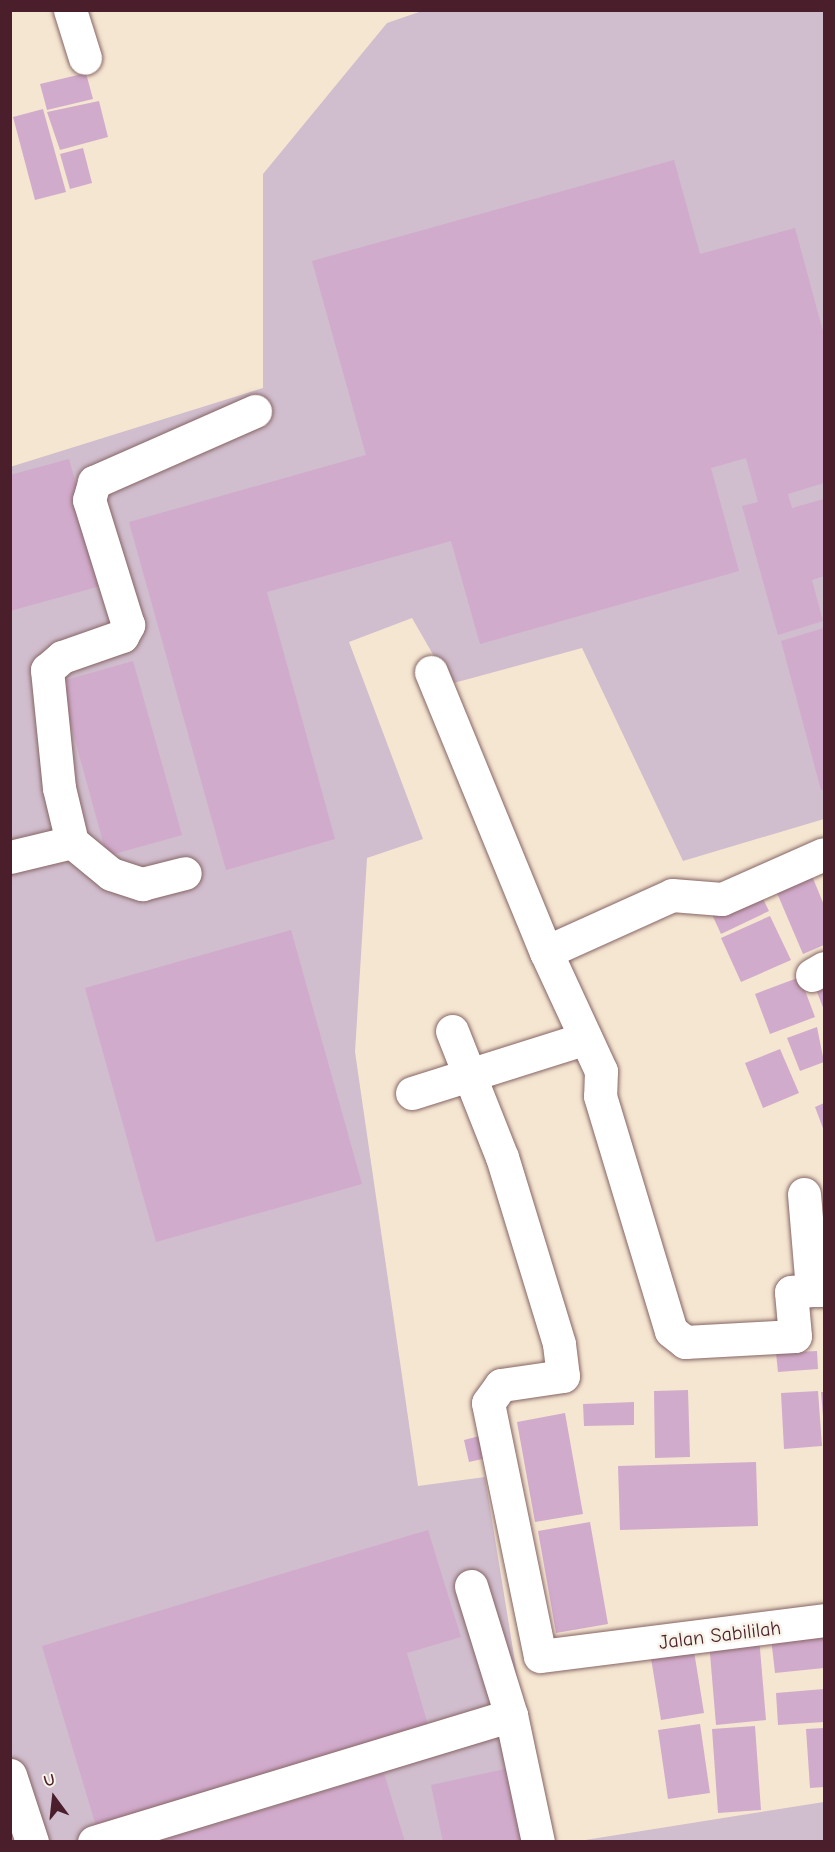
<!DOCTYPE html>
<html>
<head>
<meta charset="utf-8">
<style>
  body { margin:0 }
  #map { position:relative; width:835px; height:1852px; overflow:hidden; background:#f5e6d1; font-family:"Comic Neue",sans-serif }
  div>[style] { position:absolute }
  .industrial>* { inset:0; background:#d0bdcd }
  .building>* { inset:0; background:#d1abcc }
  .roads { filter:drop-shadow(0 0 2px #866565) drop-shadow(0 0 2px #866565) }
  .minor>* { height:33px; margin:-16.5px; padding:0 16.5px; transform-origin:16.5px; border-radius:16.5px; background:#fff }
  span { translate:-50% -50%; white-space:nowrap; text-align:center; line-height:1.15; -webkit-text-stroke:5px #f7f3e8; paint-order:stroke }
  .street-label { font-size:20px; color:#4a1f2b }
  .frame { position:absolute; inset:0; border:12px solid #4a1f2b; pointer-events:none }
  .north { position:absolute; left:24px; top:1768px; width:60px; height:60px; -webkit-text-stroke:4px #f7f3e8; paint-order:stroke; rotate:345deg; font-size:16px; font-weight:700; line-height:24px; text-align:center; color:#4a1f2b }
  .north::after { content:''; display:block; margin:auto; width:21px; height:27px; background:#4a1f2b; clip-path:polygon(50% 0,100% 100%,50% 72%,0 100%) }
</style>
</head>
<body>
<div id="map">
  <div class="industrial">
    <i style="clip-path:polygon(425px 10px,824px 11px,824px 819px,683px 861px,582px 648px,450px 684px,412px 618px,349px 642px,423px 839px,367px 858px,355px 1052px,418px 1486px,485px 1477px,544px 1841px,11px 1841px,10px 467px,263px 388px,263px 174px,387px 23px)"></i>
    <i style="clip-path:polygon(824px 1802px,824px 1841px,579px 1841px)"></i>
  </div>
  <div class="building">
    <i style="clip-path:polygon(86px 73px,93px 99px,47px 110px,40px 84px)"></i>
    <i style="clip-path:polygon(99px 101px,108px 137px,60px 150px,47px 112px)"></i>
    <i style="clip-path:polygon(43px 109px,66px 192px,35px 200px,13px 117px)"></i>
    <i style="clip-path:polygon(83px 148px,92px 183px,70px 189px,60px 154px)"></i>
    <i style="clip-path:polygon(674px 160px,700px 254px,795px 228px,824px 335px,824px 483px,788px 494px,792px 508px,824px 499px,824px 576px,812px 580px,823px 621px,778px 635px,742px 506px,758px 502px,746px 458px,711px 468px,739px 571px,480px 644px,451px 541px,267px 592px,335px 839px,226px 870px,129px 522px,366px 455px,312px 261px)"></i>
    <i style="clip-path:polygon(69px 459px,104px 585px,10px 611px,10px 475px)"></i>
    <i style="clip-path:polygon(824px 628px,824px 789px,821px 790px,781px 641px)"></i>
    <i style="clip-path:polygon(133px 661px,182px 835px,107px 856px,59px 682px)"></i>
    <i style="clip-path:polygon(810px 871px,824px 905px,824px 945px,803px 954px,774px 886px)"></i>
    <i style="clip-path:polygon(756px 885px,769px 911px,721px 934px,709px 908px)"></i>
    <i style="clip-path:polygon(770px 916px,791px 960px,741px 982px,721px 938px)"></i>
    <i style="clip-path:polygon(291px 930px,362px 1184px,156px 1242px,85px 988px)"></i>
    <i style="clip-path:polygon(824px 974px,824px 1010px,812px 979px)"></i>
    <i style="clip-path:polygon(800px 977px,815px 1017px,770px 1034px,755px 994px)"></i>
    <i style="clip-path:polygon(817px 1027px,824px 1062px,800px 1071px,787px 1038px)"></i>
    <i style="clip-path:polygon(780px 1049px,799px 1093px,763px 1108px,745px 1063px)"></i>
    <i style="clip-path:polygon(824px 1103px,824px 1131px,815px 1107px)"></i>
    <i style="clip-path:polygon(817px 1351px,818px 1369px,778px 1372px,776px 1353px)"></i>
    <i style="clip-path:polygon(688px 1390px,690px 1457px,655px 1458px,654px 1391px)"></i>
    <i style="clip-path:polygon(818px 1391px,822px 1446px,784px 1449px,781px 1393px)"></i>
    <i style="clip-path:polygon(821px 1392px,824px 1392px,824px 1416px,823px 1416px)"></i>
    <i style="clip-path:polygon(634px 1402px,634px 1425px,584px 1426px,583px 1404px)"></i>
    <i style="clip-path:polygon(565px 1413px,583px 1514px,535px 1522px,517px 1422px)"></i>
    <i style="clip-path:polygon(491px 1433px,496px 1456px,469px 1462px,464px 1440px)"></i>
    <i style="clip-path:polygon(756px 1462px,758px 1526px,620px 1530px,618px 1466px)"></i>
    <i style="clip-path:polygon(590px 1522px,608px 1624px,556px 1633px,538px 1531px)"></i>
    <i style="clip-path:polygon(428px 1530px,461px 1637px,407px 1653px,428px 1725px,96px 1826px,42px 1646px)"></i>
    <i style="clip-path:polygon(824px 1632px,824px 1668px,775px 1673px,771px 1638px)"></i>
    <i style="clip-path:polygon(759px 1637px,766px 1720px,716px 1725px,709px 1642px)"></i>
    <i style="clip-path:polygon(693px 1645px,704px 1713px,661px 1720px,650px 1652px)"></i>
    <i style="clip-path:polygon(824px 1689px,824px 1722px,778px 1725px,776px 1693px)"></i>
    <i style="clip-path:polygon(700px 1724px,710px 1793px,668px 1799px,658px 1730px)"></i>
    <i style="clip-path:polygon(755px 1726px,761px 1810px,718px 1813px,712px 1729px)"></i>
    <i style="clip-path:polygon(824px 1728px,824px 1787px,810px 1788px,806px 1729px)"></i>
    <i style="clip-path:polygon(505px 1769px,521px 1842px,443px 1842px,431px 1785px)"></i>
    <i style="clip-path:polygon(384px 1773px,405px 1842px,161px 1842px,161px 1841px)"></i>
  </div>
  <div class="roads">
    <div class="minor">
      <i style="left:70px;top:10px;width:50px;rotate:72.6deg"></i>
      <i style="left:431px;top:672px;width:303px;rotate:67.7deg"></i>
      <i style="left:546px;top:952px;width:138px;rotate:-24.3deg"></i>
      <i style="left:672px;top:895px;width:50px;rotate:4.6deg"></i>
      <i style="left:722px;top:899px;width:111px;rotate:-23.8deg"></i>
      <i style="left:72px;top:842px;width:50px;rotate:39.4deg"></i>
      <i style="left:111px;top:874px;width:33px;rotate:18deg"></i>
      <i style="left:142px;top:884px;width:44px;rotate:-14.3deg"></i>
      <i style="left:10px;top:857px;width:64px;rotate:-13.6deg"></i>
      <i style="left:72px;top:842px;width:56px;rotate:-103.5deg"></i>
      <i style="left:59px;top:788px;width:119px;rotate:-95.8deg"></i>
      <i style="left:47px;top:670px;width:20px;rotate:-41deg"></i>
      <i style="left:62px;top:657px;width:64px;rotate:-19.3deg"></i>
      <i style="left:122px;top:636px;width:13px;rotate:-61deg"></i>
      <i style="left:128px;top:625px;width:131px;rotate:-107.3deg"></i>
      <i style="left:89px;top:500px;width:19px;rotate:-74deg"></i>
      <i style="left:94px;top:482px;width:176px;rotate:-23.8deg"></i>
      <i style="left:546px;top:952px;width:131px;rotate:65.2deg"></i>
      <i style="left:601px;top:1071px;width:25px;rotate:92deg"></i>
      <i style="left:600px;top:1096px;width:245px;rotate:73.2deg"></i>
      <i style="left:671px;top:1331px;width:18px;rotate:38deg"></i>
      <i style="left:685px;top:1342px;width:110px;rotate:-3.1deg"></i>
      <i style="left:795px;top:1336px;width:44px;rotate:-95.2deg"></i>
      <i style="left:791px;top:1292px;width:21px;rotate:-5deg"></i>
      <i style="left:812px;top:975px;width:14px;rotate:-30deg"></i>
      <i style="left:452px;top:1031px;width:136px;rotate:68.4deg"></i>
      <i style="left:502px;top:1157px;width:195px;rotate:73deg"></i>
      <i style="left:559px;top:1344px;width:32px;rotate:83deg"></i>
      <i style="left:563px;top:1376px;width:63px;rotate:171.7deg"></i>
      <i style="left:501px;top:1385px;width:22px;rotate:126deg"></i>
      <i style="left:488px;top:1403px;width:258px;rotate:78.4deg"></i>
      <i style="left:540px;top:1656px;width:286px;rotate:-7.2deg"></i>
      <i style="left:412px;top:1093px;width:182px;rotate:-17.5deg"></i>
      <i style="left:804px;top:1194px;width:96px;rotate:85.2deg"></i>
      <i style="left:812px;top:1290px;width:12px"></i>
      <i style="left:471px;top:1586px;width:135px;rotate:72.8deg"></i>
      <i style="left:511px;top:1715px;width:130px;rotate:78deg"></i>
      <i style="left:10px;top:1775px;width:71px;rotate:71.8deg"></i>
      <i style="left:94px;top:1842px;width:436px;rotate:-16.9deg"></i>
    </div>
  </div>
  <div class="street-label">
    <span style="left:720px;top:1635px;rotate:-7deg">Jalan Sabililah</span>
  </div>
  <div class="frame"></div>
  <div class="north">U</div>
</div>
</body>
</html>
